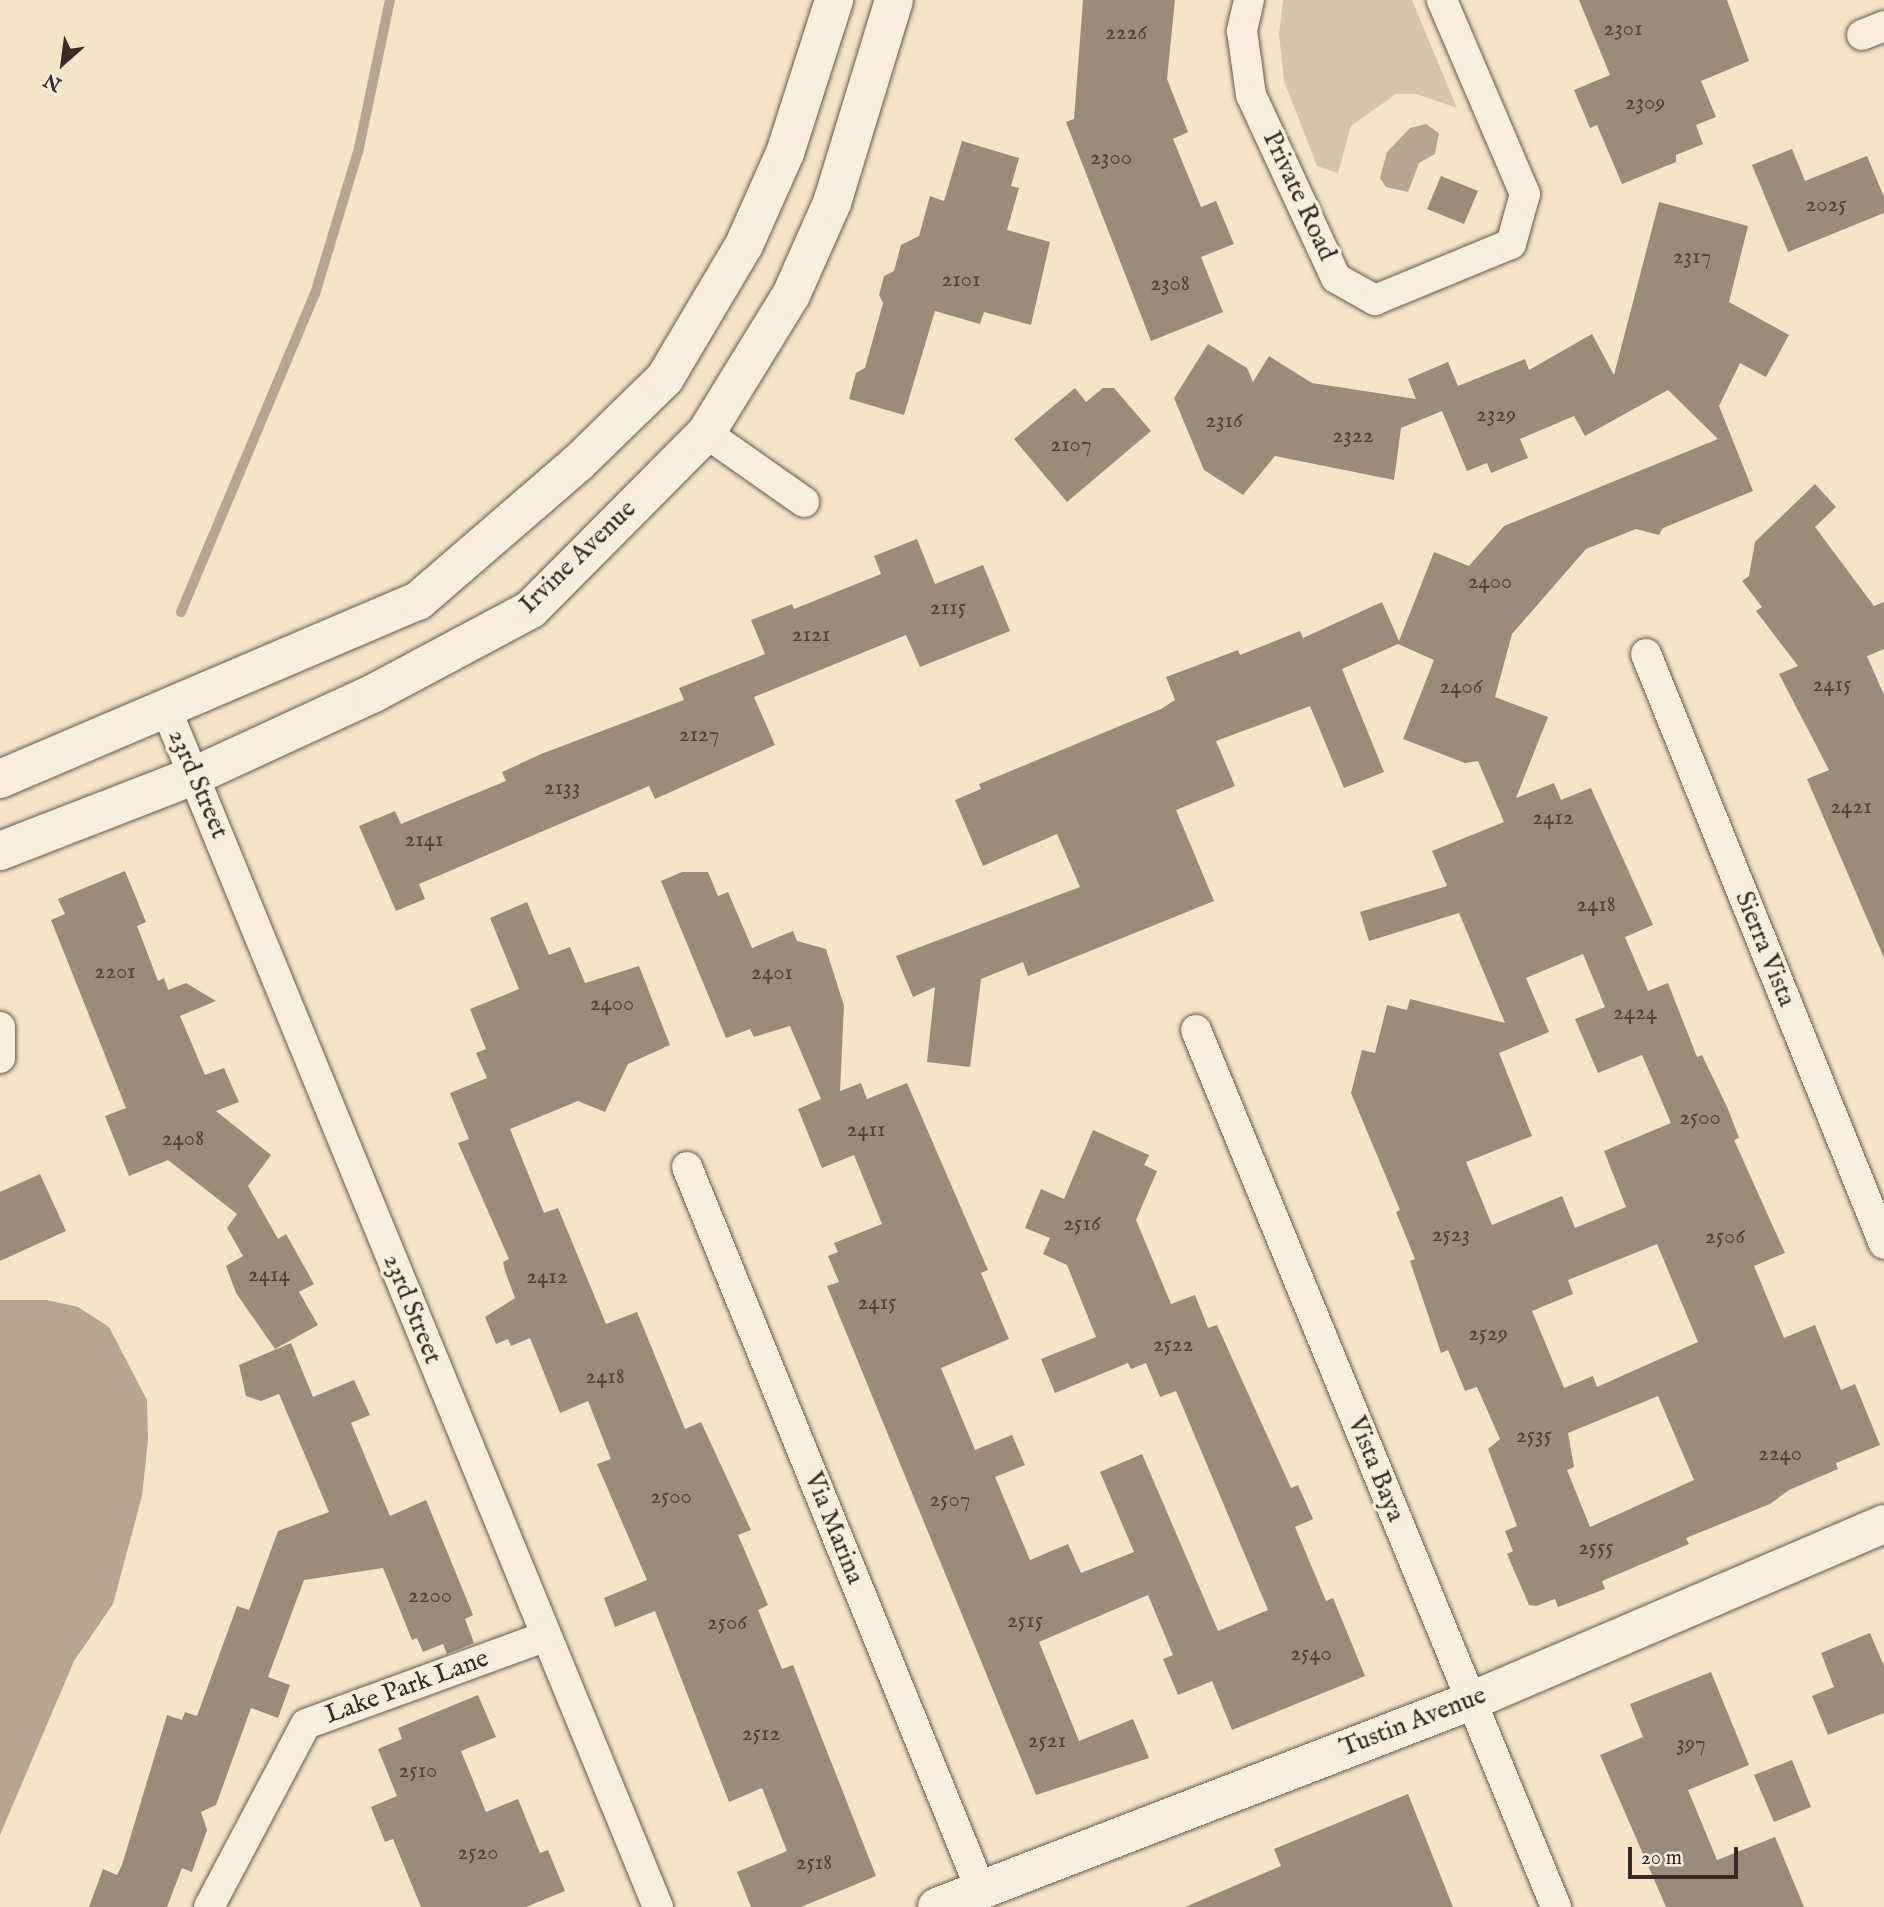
<!DOCTYPE html>
<html>
<head>
<meta charset="utf-8">
<style>
  body { margin:0 }
  #map { position:relative; width:1884px; height:1907px; overflow:hidden; background:#f6e4ca; font-family:"IM FELL English",serif }
  div>[style] { position:absolute }
  .green>* { inset:0; background:#d6c5ae }
  .water>* { inset:0; background:#b5a592 }
  .stream>* { height:10px; margin:-5px; padding:0 5px; transform-origin:5px; border-radius:5px; background:#b5a592 }
  .building>* { inset:0; background:#9a8b7a }
  .roads { filter:drop-shadow(0 0 2px #67594e) drop-shadow(0 0 2px #67594e) }
  .minor>* { height:30px; margin:-15px; padding:0 15px; transform-origin:15px; border-radius:15px; background:#f9eddd }
  .tertiary>* { height:38px; margin:-19px; padding:0 19px; transform-origin:19px; border-radius:19px; background:#f9eddd }
  .secondary>* { height:38px; margin:-19px; padding:0 19px; transform-origin:19px; border-radius:19px; background:#f9eddd }
  span { translate:-50% -50%; white-space:nowrap; text-align:center; line-height:1.15; -webkit-text-stroke:7px #f9eddd; paint-order:stroke }
  .number-label { font-size:23px; color:#50433a }
  .number-label span { -webkit-text-stroke-width:0 }
  .street-label { font-size:26px; color:#372b24 }
  .north { position:absolute; left:28px; top:28px; width:70px; height:70px; -webkit-text-stroke:5px #f9eddd; paint-order:stroke; rotate:208deg; font-size:19px; font-weight:700; line-height:28px; text-align:center; color:#372b24 }
  .north::after { content:''; display:block; margin:auto; width:24px; height:32px; background:#372b24; clip-path:polygon(50% 0,100% 100%,50% 72%,0 100%) }
  .scale { position:absolute; left:1628px; top:1847px; width:110px; height:32px; box-sizing:border-box; border:4px solid #372b24; border-top:0; padding-left:9px; font-size:21px; line-height:24px; white-space:nowrap; color:#372b24; -webkit-text-stroke:5px #f9eddd; paint-order:stroke }
</style>
</head>
<body>
<div id="map">
  <div class="green">
    <i style="clip-path:polygon(1283px 0,1412px 0,1457px 108px,1416px 94px,1396px 94px,1351px 126px,1338px 173px,1317px 166px,1284px 81px,1279px 34px)"></i>
  </div>
  <div class="water">
    <i style="clip-path:polygon(1426px 124px,1439px 133px,1435px 154px,1419px 163px,1408px 192px,1386px 187px,1380px 178px,1387px 152px,1410px 128px)"></i>
    <i style="clip-path:polygon(0 1300px,47px 1300px,78px 1307px,109px 1327px,147px 1400px,148px 1440px,142px 1496px,113px 1604px,74px 1661px,0 1835px)"></i>
  </div>
  <div class="stream">
    <i style="left:181px;top:612px;width:345px;rotate:-67.2deg"></i>
    <i style="left:315px;top:294px;width:152px;rotate:-73.2deg"></i>
    <i style="left:359px;top:148px;width:151px;rotate:-78.2deg"></i>
  </div>
  <div class="building">
    <i style="clip-path:polygon(1083px 0,1175px 0,1167px 79px,1188px 132px,1173px 139px,1201px 207px,1216px 201px,1234px 244px,1201px 257px,1223px 312px,1151px 341px,1066px 122px,1074px 119px)"></i>
    <i style="clip-path:polygon(1579px 0,1727px 0,1749px 61px,1701px 81px,1716px 117px,1696px 125px,1703px 144px,1676px 155px,1676px 162px,1622px 184px,1597px 125px,1590px 128px,1574px 90px,1610px 75px)"></i>
    <i style="clip-path:polygon(962px 141px,1019px 158px,1011px 186px,1019px 188px,1007px 230px,1050px 242px,1031px 325px,984px 312px,980px 324px,935px 311px,904px 415px,849px 399px,856px 373px,865px 368px,883px 303px,879px 295px,884px 276px,894px 271px,901px 245px,919px 236px,930px 196px,944px 201px)"></i>
    <i style="clip-path:polygon(1792px 149px,1805px 181px,1867px 156px,1884px 197px,1884px 213px,1788px 252px,1752px 165px)"></i>
    <i style="clip-path:polygon(1441px 176px,1478px 191px,1464px 224px,1427px 209px)"></i>
    <i style="clip-path:polygon(evenodd,1659px 202px,1748px 226px,1729px 302px,1789px 335px,1766px 377px,1740px 363px,1719px 406px,1753px 491px,1663px 528px,1659px 535px,1636px 529px,1586px 549px,1512px 634px,1495px 697px,1548px 717px,1516px 798px,1554px 783px,1561px 800px,1591px 788px,1653px 925px,1625px 937px,1648px 991px,1668px 983px,1697px 1057px,1702px 1055px,1728px 1109px,1739px 1138px,1734px 1140px,1785px 1253px,1754px 1266px,1784px 1338px,1815px 1325px,1841px 1390px,1855px 1384px,1880px 1445px,1836px 1463px,1838px 1469px,1789px 1490px,1770px 1504px,1686px 1538px,1689px 1544px,1602px 1581px,1605px 1589px,1558px 1607px,1555px 1599px,1536px 1606px,1529px 1605px,1507px 1554px,1513px 1551px,1505px 1531px,1517px 1526px,1488px 1449px,1500px 1439px,1477px 1387px,1465px 1391px,1448px 1350px,1441px 1353px,1410px 1261px,1415px 1259px,1396px 1212px,1400px 1210px,1351px 1093px,1362px 1050px,1375px 1053px,1387px 1005px,1407px 1010px,1410px 999px,1505px 1023px,1459px 913px,1369px 941px,1360px 912px,1447px 886px,1432px 851px,1504px 822px,1478px 761px,1465px 763px,1403px 739px,1434px 660px,1398px 644px,1342px 669px,1384px 772px,1344px 788px,1310px 706px,1216px 741px,1235px 786px,1176px 810px,1214px 901px,1028px 976px,1023px 962px,981px 979px,970px 1067px,927px 1062px,935px 987px,913px 997px,896px 956px,1080px 887px,1057px 834px,983px 866px,955px 800px,981px 789px,979px 784px,1161px 709px,1175px 700px,1166px 677px,1238px 650px,1240px 655px,1300px 631px,1303px 638px,1382px 602px,1399px 641px,1434px 552px,1469px 566px,1504px 526px,1718px 439px,1668px 390px,1585px 436px,1574px 416px,1520px 439px,1528px 458px,1491px 473px,1487px 463px,1467px 471px,1442px 411px,1401px 428px,1394px 480px,1275px 456px,1243px 495px,1204px 470px,1174px 398px,1208px 344px,1247px 368px,1253px 382px,1269px 356px,1312px 383px,1416px 399px,1408px 379px,1448px 362px,1458px 386px,1525px 359px,1529px 370px,1592px 334px,1614px 375px,1659px 202px,1583px 954px,1605px 1007px,1575px 1019px,1598px 1073px,1642px 1055px,1671px 1123px,1604px 1151px,1626px 1207px,1575px 1228px,1562px 1196px,1492px 1225px,1466px 1162px,1532px 1136px,1499px 1053px,1549px 1032px,1526px 978px,1583px 954px,1659px 202px,1657px 1244px,1698px 1342px,1597px 1387px,1593px 1376px,1564px 1388px,1532px 1311px,1573px 1294px,1568px 1280px,1657px 1244px,1659px 202px,1658px 1396px,1694px 1480px,1590px 1527px,1567px 1470px,1574px 1467px,1568px 1433px,1658px 1396px)"></i>
    <i style="clip-path:polygon(1075px 388px,1086px 402px,1103px 388px,1114px 388px,1151px 431px,1067px 502px,1014px 439px)"></i>
    <i style="clip-path:polygon(1815px 484px,1836px 507px,1815px 527px,1874px 606px,1884px 602px,1884px 649px,1867px 656px,1884px 695px,1884px 958px,1807px 779px,1829px 770px,1779px 674px,1798px 666px,1756px 611px,1762px 607px,1742px 581px,1749px 576px,1755px 542px)"></i>
    <i style="clip-path:polygon(917px 539px,935px 584px,983px 565px,1010px 631px,920px 667px,906px 635px,754px 697px,775px 745px,655px 799px,649px 786px,419px 884px,425px 899px,396px 911px,359px 826px,395px 811px,401px 824px,506px 781px,502px 772px,541px 754px,684px 700px,679px 688px,765px 654px,751px 620px,792px 604px,794px 609px,881px 574px,874px 556px)"></i>
    <i style="clip-path:polygon(125px 871px,146px 922px,137px 926px,158px 981px,164px 978px,168px 990px,186px 983px,216px 1001px,180px 1016px,205px 1075px,224px 1068px,239px 1102px,216px 1111px,271px 1155px,248px 1186px,278px 1239px,286px 1234px,314px 1284px,299px 1292px,318px 1325px,275px 1349px,236px 1293px,226px 1266px,243px 1256px,227px 1228px,237px 1214px,168px 1160px,129px 1176px,105px 1116px,126px 1108px,51px 920px,65px 914px,58px 899px)"></i>
    <i style="clip-path:polygon(682px 872px,708px 872px,718px 896px,728px 892px,752px 948px,793px 931px,797px 941px,826px 949px,844px 1006px,840px 1091px,861px 1083px,867px 1099px,907px 1083px,988px 1270px,981px 1273px,1009px 1339px,941px 1368px,975px 1450px,1012px 1435px,1025px 1465px,995px 1477px,1030px 1560px,1068px 1544px,1081px 1573px,1134px 1552px,1100px 1472px,1142px 1454px,1218px 1631px,1268px 1610px,1176px 1391px,1160px 1397px,1146px 1363px,1131px 1369px,1128px 1363px,1055px 1393px,1041px 1359px,1096px 1337px,1067px 1265px,1043px 1254px,1050px 1238px,1025px 1228px,1041px 1189px,1064px 1199px,1093px 1130px,1149px 1155px,1144px 1165px,1157px 1171px,1136px 1220px,1171px 1304px,1195px 1295px,1208px 1328px,1217px 1325px,1291px 1488px,1298px 1485px,1313px 1519px,1295px 1527px,1326px 1601px,1333px 1598px,1365px 1676px,1232px 1730px,1212px 1681px,1178px 1695px,1163px 1659px,1173px 1655px,1148px 1595px,1039px 1642px,1079px 1741px,1133px 1719px,1149px 1758px,1036px 1795px,827px 1286px,839px 1282px,828px 1256px,838px 1252px,834px 1243px,882px 1224px,854px 1155px,822px 1168px,798px 1109px,821px 1099px,790px 1026px,754px 1037px,750px 1029px,726px 1038px,661px 881px)"></i>
    <i style="clip-path:polygon(527px 902px,549px 955px,570px 947px,585px 983px,639px 966px,670px 1045px,628px 1064px,605px 1112px,578px 1101px,510px 1129px,544px 1213px,558px 1208px,606px 1324px,637px 1312px,685px 1429px,701px 1422px,751px 1530px,738px 1535px,768px 1605px,758px 1610px,782px 1669px,793px 1665px,876px 1876px,801px 1907px,751px 1907px,737px 1872px,787px 1851px,762px 1788px,729px 1802px,655px 1611px,615px 1627px,604px 1598px,647px 1580px,597px 1464px,611px 1459px,588px 1401px,560px 1413px,530px 1338px,511px 1346px,508px 1339px,496px 1344px,485px 1317px,515px 1298px,505px 1271px,503px 1262px,509px 1259px,458px 1143px,469px 1139px,450px 1093px,487px 1078px,476px 1053px,486px 1049px,470px 1009px,519px 989px,490px 918px)"></i>
    <i style="clip-path:polygon(40px 1174px,66px 1231px,0 1261px,0 1192px)"></i>
    <i style="clip-path:polygon(291px 1343px,313px 1397px,354px 1380px,370px 1415px,351px 1423px,390px 1516px,426px 1500px,473px 1615px,465px 1619px,474px 1643px,447px 1654px,443px 1644px,423px 1652px,417px 1638px,412px 1640px,383px 1568px,304px 1580px,268px 1677px,290px 1685px,278px 1718px,251px 1708px,216px 1805px,201px 1812px,207px 1830px,192px 1872px,182px 1868px,167px 1907px,89px 1907px,103px 1869px,117px 1875px,122px 1865px,167px 1715px,182px 1720px,185px 1712px,197px 1716px,237px 1606px,249px 1610px,278px 1531px,329px 1512px,279px 1394px,261px 1401px,246px 1396px,239px 1365px)"></i>
    <i style="clip-path:polygon(1870px 1633px,1884px 1666px,1884px 1713px,1828px 1735px,1812px 1696px,1834px 1687px,1821px 1653px)"></i>
    <i style="clip-path:polygon(1711px 1672px,1749px 1765px,1688px 1790px,1717px 1860px,1775px 1837px,1804px 1907px,1666px 1907px,1600px 1755px,1643px 1737px,1630px 1704px)"></i>
    <i style="clip-path:polygon(478px 1695px,496px 1737px,461px 1751px,486px 1812px,518px 1799px,540px 1853px,548px 1850px,565px 1891px,526px 1907px,421px 1907px,393px 1839px,385px 1842px,371px 1807px,397px 1796px,378px 1749px,402px 1739px,398px 1728px)"></i>
    <i style="clip-path:polygon(1792px 1760px,1811px 1807px,1774px 1822px,1754px 1775px)"></i>
    <i style="clip-path:polygon(1408px 1794px,1453px 1907px,1185px 1907px,1281px 1866px,1274px 1849px)"></i>
  </div>
  <div class="roads">
    <div class="minor">
      <i style="left:1249px;top:0;width:32px;rotate:103deg"></i>
      <i style="left:1242px;top:31px;width:65px;rotate:82deg"></i>
      <i style="left:1251px;top:95px;width:202px;rotate:65.1deg"></i>
      <i style="left:1336px;top:278px;width:45px;rotate:29.4deg"></i>
      <i style="left:1375px;top:300px;width:147px;rotate:-22.4deg"></i>
      <i style="left:1511px;top:244px;width:52px;rotate:-74.4deg"></i>
      <i style="left:1525px;top:194px;width:211px;rotate:-113.2deg"></i>
      <i style="left:1862px;top:35px;width:24px;rotate:-22deg"></i>
      <i style="left:706px;top:433px;width:120px;rotate:35.1deg"></i>
      <i style="left:1646px;top:654px;width:636px;rotate:68.03deg"></i>
      <i style="left:167px;top:711px;width:1293px;rotate:67.68deg"></i>
      <i style="left:0;top:1027px;width:31px;rotate:90deg"></i>
      <i style="left:1196px;top:1030px;width:948px;rotate:67.68deg"></i>
      <i style="left:687px;top:1167px;width:778px;rotate:67.88deg"></i>
      <i style="left:209px;top:1907px;width:207px;rotate:-62.1deg"></i>
      <i style="left:306px;top:1724px;width:253px;rotate:-20.1deg"></i>
    </div>
    <div class="tertiary">
      <i style="left:937px;top:1907px;width:572px;rotate:-21.1deg"></i>
      <i style="left:1471px;top:1701px;width:449px;rotate:-23.2deg"></i>
    </div>
    <div class="secondary">
      <i style="left:0;top:779px;width:454px;rotate:-23.1deg"></i>
      <i style="left:418px;top:601px;width:211px;rotate:-40.8deg"></i>
      <i style="left:578px;top:463px;width:122px;rotate:-44.3deg"></i>
      <i style="left:665px;top:378px;width:155px;rotate:-59.3deg"></i>
      <i style="left:744px;top:245px;width:101px;rotate:-66deg"></i>
      <i style="left:785px;top:153px;width:161px;rotate:-72.2deg"></i>
      <i style="left:0;top:851px;width:210px;rotate:-21.2deg"></i>
      <i style="left:196px;top:775px;width:196px;rotate:-24.7deg"></i>
      <i style="left:374px;top:693px;width:178px;rotate:-28.1deg"></i>
      <i style="left:531px;top:609px;width:248px;rotate:-45.2deg"></i>
      <i style="left:706px;top:433px;width:162px;rotate:-58.4deg"></i>
      <i style="left:791px;top:295px;width:101px;rotate:-66deg"></i>
      <i style="left:832px;top:203px;width:212px;rotate:-73deg"></i>
    </div>
  </div>
  <div class="number-label">
    <span style="left:1623px;top:29px">2301</span>
    <span style="left:1126px;top:33px">2226</span>
    <span style="left:1645px;top:103px">2309</span>
    <span style="left:1111px;top:158px">2300</span>
    <span style="left:1826px;top:205px">2025</span>
    <span style="left:1692px;top:257px">2317</span>
    <span style="left:961px;top:280px">2101</span>
    <span style="left:1170px;top:284px">2308</span>
    <span style="left:1496px;top:415px">2329</span>
    <span style="left:1224px;top:421px">2316</span>
    <span style="left:1353px;top:436px">2322</span>
    <span style="left:1071px;top:445px">2107</span>
    <span style="left:1490px;top:582px">2400</span>
    <span style="left:948px;top:608px">2115</span>
    <span style="left:811px;top:635px">2121</span>
    <span style="left:1832px;top:685px">2415</span>
    <span style="left:1461px;top:687px">2406</span>
    <span style="left:699px;top:735px">2127</span>
    <span style="left:562px;top:788px">2133</span>
    <span style="left:1851px;top:807px">2421</span>
    <span style="left:1553px;top:818px">2412</span>
    <span style="left:424px;top:840px">2141</span>
    <span style="left:1596px;top:905px">2418</span>
    <span style="left:115px;top:972px">2201</span>
    <span style="left:772px;top:973px">2401</span>
    <span style="left:612px;top:1004px">2400</span>
    <span style="left:1635px;top:1013px">2424</span>
    <span style="left:1700px;top:1118px">2500</span>
    <span style="left:866px;top:1130px">2411</span>
    <span style="left:183px;top:1139px">2408</span>
    <span style="left:1082px;top:1224px">2516</span>
    <span style="left:1451px;top:1235px">2523</span>
    <span style="left:1725px;top:1237px">2506</span>
    <span style="left:269px;top:1275px">2414</span>
    <span style="left:547px;top:1277px">2412</span>
    <span style="left:877px;top:1303px">2415</span>
    <span style="left:1488px;top:1334px">2529</span>
    <span style="left:1173px;top:1345px">2522</span>
    <span style="left:605px;top:1377px">2418</span>
    <span style="left:1534px;top:1436px">2535</span>
    <span style="left:1780px;top:1454px">2240</span>
    <span style="left:671px;top:1497px">2500</span>
    <span style="left:950px;top:1500px">2507</span>
    <span style="left:1596px;top:1548px">2555</span>
    <span style="left:430px;top:1596px">2200</span>
    <span style="left:1025px;top:1621px">2515</span>
    <span style="left:727px;top:1623px">2506</span>
    <span style="left:1311px;top:1654px">2540</span>
    <span style="left:761px;top:1734px">2512</span>
    <span style="left:1047px;top:1741px">2521</span>
    <span style="left:1691px;top:1744px">397</span>
    <span style="left:418px;top:1771px">2510</span>
    <span style="left:478px;top:1853px">2520</span>
    <span style="left:814px;top:1863px">2518</span>
  </div>
  <div class="street-label">
    <span style="left:1299px;top:196px;rotate:65deg">Private Road</span>
    <span style="left:578px;top:557px;rotate:-44deg">Irvine Avenue</span>
    <span style="left:198px;top:784px;rotate:67deg">23rd Street</span>
    <span style="left:1765px;top:949px;rotate:68deg">Sierra Vista</span>
    <span style="left:412px;top:1309px;rotate:68deg">23rd Street</span>
    <span style="left:1376px;top:1469px;rotate:68deg">Vista Baya</span>
    <span style="left:834px;top:1528px;rotate:68deg">Via Marina</span>
    <span style="left:407px;top:1687px;rotate:-20deg">Lake Park Lane</span>
    <span style="left:1413px;top:1722px;rotate:-21deg">Tustin Avenue</span>
  </div>
  <div class="north">N</div>
  <div class="scale">20 m</div>
</div>
</body>
</html>
